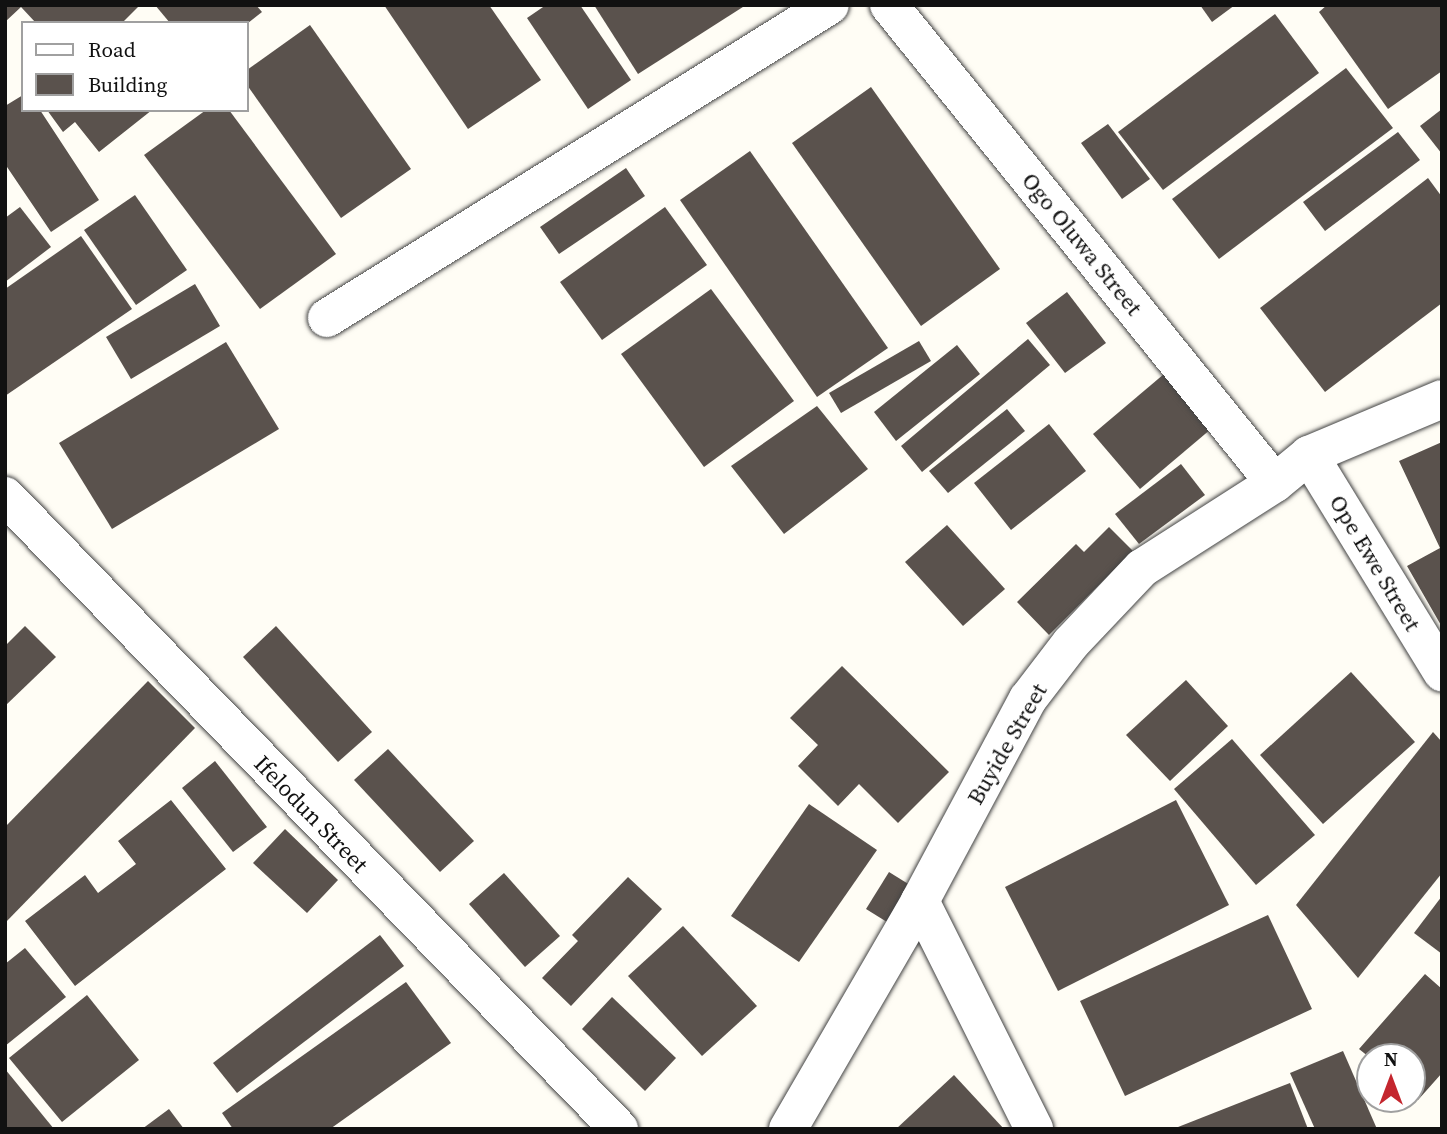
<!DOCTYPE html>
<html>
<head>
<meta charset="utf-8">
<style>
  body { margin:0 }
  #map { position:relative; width:1447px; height:1134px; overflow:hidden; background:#fffdf5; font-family:"Source Serif 4",serif }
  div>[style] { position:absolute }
  .building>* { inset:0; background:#5a524d }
  .roads { filter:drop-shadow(0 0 2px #444) drop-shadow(0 0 2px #444) }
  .minor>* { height:38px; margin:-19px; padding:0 19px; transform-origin:19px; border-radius:19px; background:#fff }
  .tertiary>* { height:38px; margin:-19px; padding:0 19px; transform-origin:19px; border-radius:19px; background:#fff }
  span { translate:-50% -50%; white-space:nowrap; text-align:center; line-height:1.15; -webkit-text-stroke:7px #fff; paint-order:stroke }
  .street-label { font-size:23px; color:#111 }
  .frame { position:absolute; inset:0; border:7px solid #111; pointer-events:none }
  .legend { position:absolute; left:21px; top:21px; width:228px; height:91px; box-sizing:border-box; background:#fff; border:2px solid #a0a0a0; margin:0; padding:9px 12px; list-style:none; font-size:21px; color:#111 }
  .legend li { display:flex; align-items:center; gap:14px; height:35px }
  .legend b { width:35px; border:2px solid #a0a0a0 }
  .north { position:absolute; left:1356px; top:1043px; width:70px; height:70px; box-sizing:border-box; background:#fff; border:2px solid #a0a0a0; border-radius:50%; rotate:0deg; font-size:19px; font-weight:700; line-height:28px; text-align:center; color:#111 }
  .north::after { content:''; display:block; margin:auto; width:24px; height:32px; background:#c4262e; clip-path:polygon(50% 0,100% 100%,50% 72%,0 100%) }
</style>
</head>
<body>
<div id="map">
  <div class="building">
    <i style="clip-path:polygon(5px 5px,140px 5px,122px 23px,36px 23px,21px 7px,5px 22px)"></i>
    <i style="clip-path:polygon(155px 5px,256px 5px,262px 12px,248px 23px,170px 23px)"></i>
    <i style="clip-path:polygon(384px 5px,489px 5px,541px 80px,468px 129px)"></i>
    <i style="clip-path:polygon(546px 5px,580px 5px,631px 80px,588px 109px,527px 18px)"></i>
    <i style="clip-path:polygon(594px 5px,746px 5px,638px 74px)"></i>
    <i style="clip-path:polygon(1200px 5px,1235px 5px,1212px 22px)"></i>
    <i style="clip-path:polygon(1327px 5px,1442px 5px,1442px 71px,1388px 109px,1319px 12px)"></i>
    <i style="clip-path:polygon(1275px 14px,1319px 73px,1163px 190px,1118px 132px)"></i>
    <i style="clip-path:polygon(310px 25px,411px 169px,341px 218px,247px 85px,247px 70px)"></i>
    <i style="clip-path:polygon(1346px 68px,1393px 128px,1219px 259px,1172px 199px)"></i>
    <i style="clip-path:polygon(871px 87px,1000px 269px,921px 326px,792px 143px)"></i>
    <i style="clip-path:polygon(23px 95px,23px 110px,40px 110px,99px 200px,51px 232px,5px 164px,5px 106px)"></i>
    <i style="clip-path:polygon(1442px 109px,1442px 154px,1420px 126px)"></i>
    <i style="clip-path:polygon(47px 110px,152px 110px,99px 152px,75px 122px,63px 132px)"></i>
    <i style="clip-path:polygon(206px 110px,229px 110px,336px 254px,260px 309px,144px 155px)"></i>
    <i style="clip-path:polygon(1108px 124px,1150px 179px,1122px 199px,1081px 143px)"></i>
    <i style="clip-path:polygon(1398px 132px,1420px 160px,1325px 231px,1303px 202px)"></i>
    <i style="clip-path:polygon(750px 151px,888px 348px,817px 397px,680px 200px)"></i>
    <i style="clip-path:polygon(626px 168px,645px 196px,559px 254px,540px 227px)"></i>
    <i style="clip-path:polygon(1428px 178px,1442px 197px,1442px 303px,1325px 392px,1260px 308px)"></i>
    <i style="clip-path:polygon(135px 195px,187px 270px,136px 305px,84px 230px)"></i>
    <i style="clip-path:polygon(20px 207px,51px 247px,5px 282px,5px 218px)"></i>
    <i style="clip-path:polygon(665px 207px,707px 265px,602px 340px,560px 282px)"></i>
    <i style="clip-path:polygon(81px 236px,132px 309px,5px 396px,5px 289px)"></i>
    <i style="clip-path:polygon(195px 284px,220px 326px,131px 379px,106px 337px)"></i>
    <i style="clip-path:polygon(711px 289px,794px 401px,704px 467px,621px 354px)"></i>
    <i style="clip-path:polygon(1067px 292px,1106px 343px,1065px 373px,1026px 323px)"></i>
    <i style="clip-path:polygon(1028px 339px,1050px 365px,922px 472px,901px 446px)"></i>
    <i style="clip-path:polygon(919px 341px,931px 361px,841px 413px,829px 393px)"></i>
    <i style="clip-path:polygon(226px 342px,279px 429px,112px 529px,59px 443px)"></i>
    <i style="clip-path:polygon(957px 345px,980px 374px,896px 441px,874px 412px)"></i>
    <i style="clip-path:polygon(1164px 374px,1211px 429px,1140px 489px,1093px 434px)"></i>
    <i style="clip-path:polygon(817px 406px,868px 469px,784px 534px,731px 466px)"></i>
    <i style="clip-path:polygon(1007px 409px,1025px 431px,948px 493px,929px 471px)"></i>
    <i style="clip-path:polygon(1049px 424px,1086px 471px,1011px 530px,974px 483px)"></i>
    <i style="clip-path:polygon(1442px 442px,1442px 627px,1407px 566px,1440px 548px,1399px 461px)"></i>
    <i style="clip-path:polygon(1181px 464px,1205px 495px,1139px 544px,1115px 514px)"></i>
    <i style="clip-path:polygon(947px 525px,1005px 589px,963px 626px,905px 562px)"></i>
    <i style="clip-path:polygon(1109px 527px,1133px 551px,1049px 635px,1017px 602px,1076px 544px,1084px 552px)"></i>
    <i style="clip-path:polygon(25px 626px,56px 657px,5px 706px,5px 646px)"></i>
    <i style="clip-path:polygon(276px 626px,372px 732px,338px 762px,243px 657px)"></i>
    <i style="clip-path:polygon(842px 666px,949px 772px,898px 823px,859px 784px,838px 806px,798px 766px,818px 745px,790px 718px)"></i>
    <i style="clip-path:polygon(1351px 672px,1415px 742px,1323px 824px,1260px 755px)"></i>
    <i style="clip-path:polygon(1186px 680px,1228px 726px,1170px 781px,1126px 735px)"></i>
    <i style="clip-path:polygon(148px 681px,195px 728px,5px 923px,5px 827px)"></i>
    <i style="clip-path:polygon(1433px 732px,1442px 742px,1442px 873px,1358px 978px,1296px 905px)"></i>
    <i style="clip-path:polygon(1232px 739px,1315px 835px,1256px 885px,1174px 789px)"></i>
    <i style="clip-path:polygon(388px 749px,474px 841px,440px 872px,354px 780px)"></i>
    <i style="clip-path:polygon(215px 761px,267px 827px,233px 852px,182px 788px)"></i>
    <i style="clip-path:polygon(171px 800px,226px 869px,75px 986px,25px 921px,85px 875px,98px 893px,136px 864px,118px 841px)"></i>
    <i style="clip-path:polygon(1176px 800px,1229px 905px,1058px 991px,1005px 887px)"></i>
    <i style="clip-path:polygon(809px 804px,877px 850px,799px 962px,731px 916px)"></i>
    <i style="clip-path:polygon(285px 829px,338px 880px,307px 913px,253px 863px)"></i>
    <i style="clip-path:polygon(889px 872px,918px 890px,895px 927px,866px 909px)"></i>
    <i style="clip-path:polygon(504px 873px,560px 936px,525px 967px,469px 904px)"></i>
    <i style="clip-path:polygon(628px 877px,662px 909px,571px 1006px,542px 978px,578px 941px,572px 935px)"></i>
    <i style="clip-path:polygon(1442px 896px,1442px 954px,1414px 933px)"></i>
    <i style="clip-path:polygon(1268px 915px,1312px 1009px,1125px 1096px,1080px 1001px)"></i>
    <i style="clip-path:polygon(683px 926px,757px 1006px,702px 1056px,628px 976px)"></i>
    <i style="clip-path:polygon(380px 935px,404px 966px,237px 1093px,213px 1063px)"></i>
    <i style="clip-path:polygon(25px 948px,66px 997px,5px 1046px,5px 964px)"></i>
    <i style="clip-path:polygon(1425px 974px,1442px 989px,1442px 1073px,1418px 1100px,1412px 1095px,1412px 1057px,1369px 1057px,1359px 1049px)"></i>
    <i style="clip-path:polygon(406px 982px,451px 1043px,330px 1129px,233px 1129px,222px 1113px)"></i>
    <i style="clip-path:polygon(87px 995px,139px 1060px,62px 1122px,9px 1058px)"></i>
    <i style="clip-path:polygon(612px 997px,676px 1058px,645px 1091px,582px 1029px)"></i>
    <i style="clip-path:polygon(1343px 1051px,1377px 1129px,1315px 1129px,1290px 1073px)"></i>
    <i style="clip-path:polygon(5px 1069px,54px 1129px,5px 1129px)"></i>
    <i style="clip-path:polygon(954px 1075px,1004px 1129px,896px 1129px)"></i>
    <i style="clip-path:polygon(1290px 1083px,1308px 1129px,1173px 1129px)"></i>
    <i style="clip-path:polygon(169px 1109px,184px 1129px,142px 1129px)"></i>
  </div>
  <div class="roads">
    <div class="minor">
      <i style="left:889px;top:5px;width:614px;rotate:51.08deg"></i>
      <i style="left:327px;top:318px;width:592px;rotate:-31.89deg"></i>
      <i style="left:1309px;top:455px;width:255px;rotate:58.5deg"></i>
      <i style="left:920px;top:901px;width:255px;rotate:63.4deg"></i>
      <i style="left:788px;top:1129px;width:263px;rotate:-59.9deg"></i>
      <i style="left:920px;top:901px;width:229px;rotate:-61.9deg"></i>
      <i style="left:1028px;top:699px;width:71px;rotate:-52.5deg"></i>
      <i style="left:1071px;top:643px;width:103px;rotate:-46.6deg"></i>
      <i style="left:1142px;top:568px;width:158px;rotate:-32.6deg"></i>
      <i style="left:1275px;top:483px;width:44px;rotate:-39.5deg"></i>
      <i style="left:1309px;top:455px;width:144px;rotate:-22.8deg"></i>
    </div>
    <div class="tertiary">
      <i style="left:5px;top:496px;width:882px;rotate:45.87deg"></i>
    </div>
  </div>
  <div class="street-label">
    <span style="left:1082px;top:244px;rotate:51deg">Ogo Oluwa Street</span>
    <span style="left:1375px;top:563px;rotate:59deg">Ope Ewe Street</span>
    <span style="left:1007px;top:744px;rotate:-60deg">Buyide Street</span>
    <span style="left:311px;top:814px;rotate:46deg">Ifelodun Street</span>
  </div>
  <div class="frame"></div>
  <ul class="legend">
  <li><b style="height:9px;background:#fff"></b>Road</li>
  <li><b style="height:19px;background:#5a524d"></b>Building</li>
  </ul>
  <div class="north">N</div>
</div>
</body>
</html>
